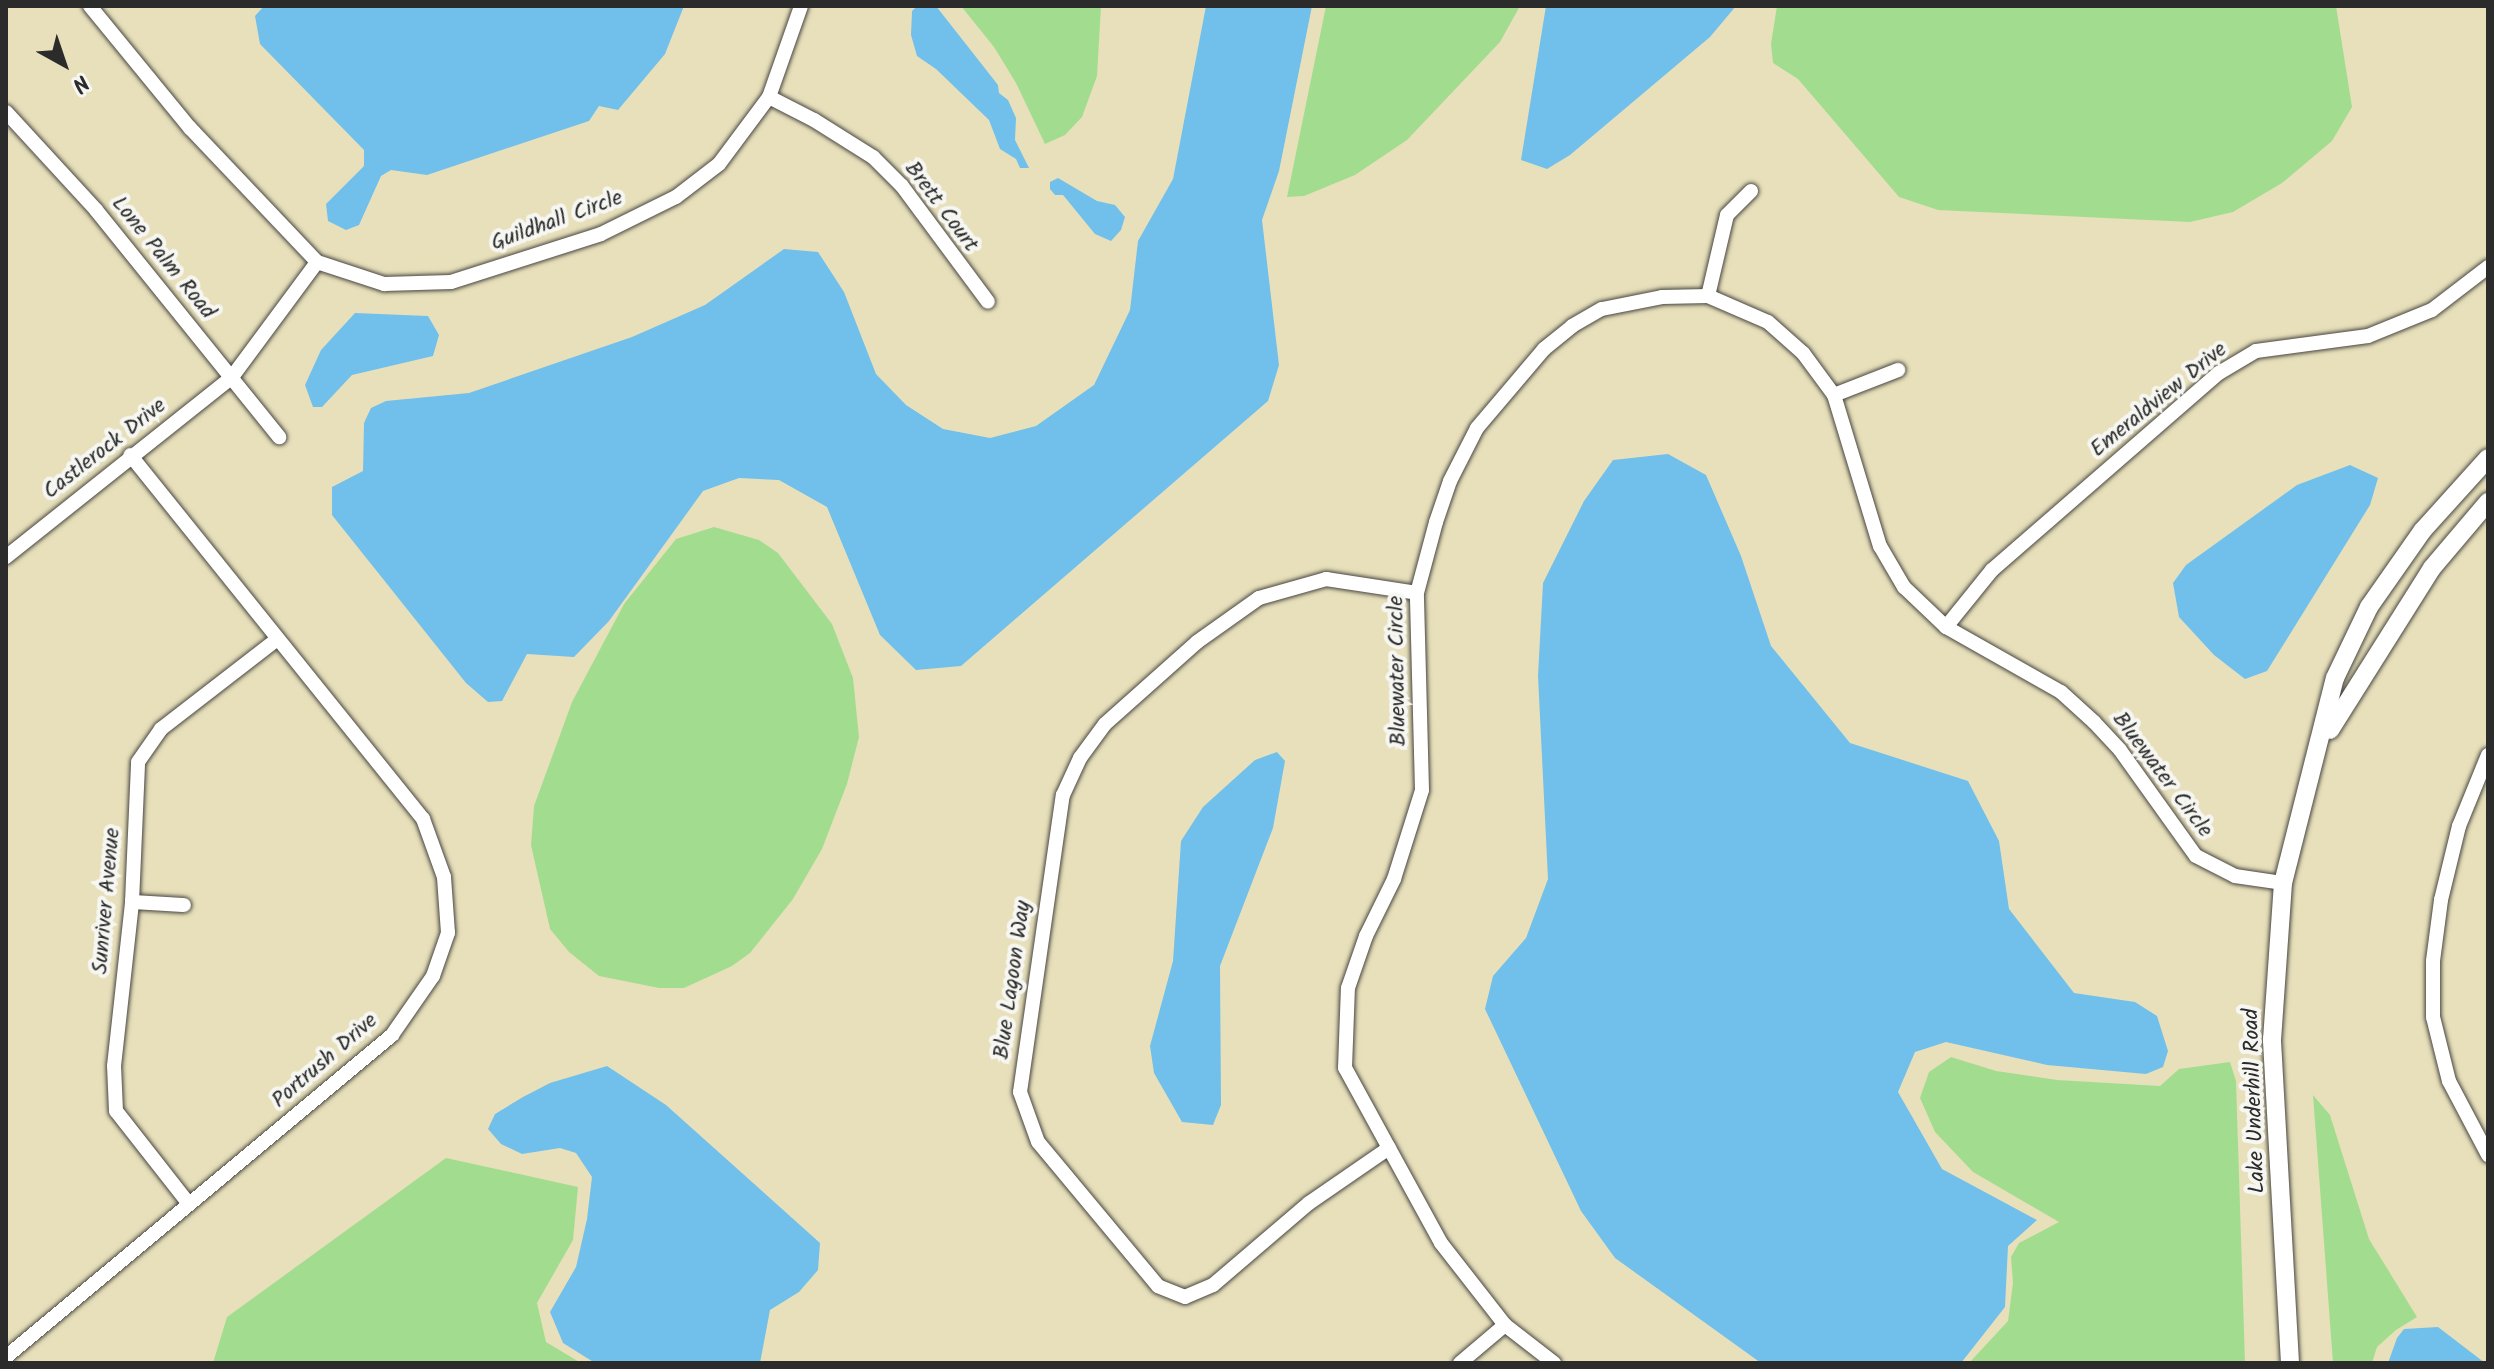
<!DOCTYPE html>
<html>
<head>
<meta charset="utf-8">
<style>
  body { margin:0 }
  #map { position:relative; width:2494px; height:1369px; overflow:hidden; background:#e8e0bb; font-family:Kalam,sans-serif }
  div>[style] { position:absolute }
  .green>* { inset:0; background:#a2dd8f }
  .water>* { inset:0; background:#70c0eb }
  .roads { filter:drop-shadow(0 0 2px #474641) drop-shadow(0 0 2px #474641) }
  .minor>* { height:14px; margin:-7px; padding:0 7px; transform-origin:7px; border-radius:7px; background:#fff }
  .tertiary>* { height:18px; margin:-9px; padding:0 9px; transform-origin:9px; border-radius:9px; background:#fff }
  span { translate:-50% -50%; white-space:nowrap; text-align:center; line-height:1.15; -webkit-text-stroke:8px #f6f6f2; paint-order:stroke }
  .street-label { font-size:22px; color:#2b2b2b }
  .frame { position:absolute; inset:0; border:8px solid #2b2b2b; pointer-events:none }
  .north { position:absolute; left:24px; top:24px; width:80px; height:80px; -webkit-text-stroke:6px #f6f6f2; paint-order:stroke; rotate:140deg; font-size:22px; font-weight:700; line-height:32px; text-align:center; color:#2b2b2b }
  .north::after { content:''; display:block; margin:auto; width:28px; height:36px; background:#2b2b2b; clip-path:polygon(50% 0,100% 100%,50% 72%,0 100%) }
</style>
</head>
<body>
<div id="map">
  <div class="green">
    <i style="clip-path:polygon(961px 6px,1101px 6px,1097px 76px,1082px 117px,1065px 135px,1045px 144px,1016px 83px,994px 47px)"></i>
    <i style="clip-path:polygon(1326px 6px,1520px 6px,1500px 42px,1407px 140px,1355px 175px,1304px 196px,1287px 197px)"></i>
    <i style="clip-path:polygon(1777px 6px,2336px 6px,2352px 107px,2332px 141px,2282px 183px,2233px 212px,2190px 222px,1938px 210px,1899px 197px,1798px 79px,1773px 63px,1771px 44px)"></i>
    <i style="clip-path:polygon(714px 527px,759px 540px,778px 553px,832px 624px,853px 678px,859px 737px,847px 784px,822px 849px,793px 899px,750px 953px,732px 966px,684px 988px,659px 988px,599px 976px,569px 952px,550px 929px,531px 845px,534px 806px,572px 702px,624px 604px,676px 539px)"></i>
    <i style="clip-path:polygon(1951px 1057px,1996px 1071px,2057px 1080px,2160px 1086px,2179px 1069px,2230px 1062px,2236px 1081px,2245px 1363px,1969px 1363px,2008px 1321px,2013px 1283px,2011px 1257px,2019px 1243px,2059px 1222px,1973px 1172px,1935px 1132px,1920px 1098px,1929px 1072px)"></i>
    <i style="clip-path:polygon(2313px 1095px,2330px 1115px,2369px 1239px,2417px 1317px,2396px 1330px,2377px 1347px,2372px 1363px,2333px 1363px)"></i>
    <i style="clip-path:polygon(446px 1158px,578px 1187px,573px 1240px,537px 1303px,546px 1342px,581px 1363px,213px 1363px,227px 1317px)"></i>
  </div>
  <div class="water">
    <i style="clip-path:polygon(264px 6px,684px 6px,665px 54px,618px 110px,599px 106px,589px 121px,427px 175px,391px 170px,381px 176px,359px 225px,346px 230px,328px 221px,326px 204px,364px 166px,364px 150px,260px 44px,255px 16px)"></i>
    <i style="clip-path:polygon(917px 6px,936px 6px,998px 85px,999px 93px,1008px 100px,1016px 118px,1015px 140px,1029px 168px,1020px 168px,1016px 159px,1000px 149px,989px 120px,936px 69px,917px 56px,911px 35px,912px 11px)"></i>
    <i style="clip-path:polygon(1206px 6px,1312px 6px,1279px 171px,1262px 220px,1279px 365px,1268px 401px,961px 666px,916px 670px,880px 635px,827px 507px,779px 480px,739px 478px,703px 491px,609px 621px,574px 657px,527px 654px,502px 701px,488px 702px,466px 683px,332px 515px,332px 487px,363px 471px,364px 423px,371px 408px,386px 401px,469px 393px,632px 337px,705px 305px,784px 249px,818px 252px,844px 292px,876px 374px,906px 405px,943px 429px,990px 438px,1036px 426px,1094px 385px,1130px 310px,1138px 241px,1173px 179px)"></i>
    <i style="clip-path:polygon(1546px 6px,1736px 6px,1710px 37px,1570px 155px,1547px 169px,1521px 160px)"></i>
    <i style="clip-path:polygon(1058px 178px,1097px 201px,1115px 205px,1125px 217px,1121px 230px,1111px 241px,1095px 234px,1063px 195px,1055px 195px,1050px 189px,1050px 182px)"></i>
    <i style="clip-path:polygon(355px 313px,428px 316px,439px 335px,433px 356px,352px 375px,322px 407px,313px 407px,305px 385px,321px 350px)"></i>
    <i style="clip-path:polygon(1668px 454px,1706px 475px,1741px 556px,1771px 646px,1850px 743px,1968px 781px,1999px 841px,2009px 909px,2074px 993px,2135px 1002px,2157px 1016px,2168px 1051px,2163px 1067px,2146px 1074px,2047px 1065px,1946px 1042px,1915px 1052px,1898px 1092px,1942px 1169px,2037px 1220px,2008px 1246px,2005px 1307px,1961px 1363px,1761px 1363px,1615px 1258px,1581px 1211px,1485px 1009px,1493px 976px,1526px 938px,1548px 879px,1538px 676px,1543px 583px,1584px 501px,1613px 460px)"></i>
    <i style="clip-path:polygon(2350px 465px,2378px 478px,2370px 505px,2267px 671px,2245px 679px,2214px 655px,2179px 617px,2173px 583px,2186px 565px,2297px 485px)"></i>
    <i style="clip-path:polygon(1277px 752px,1285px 761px,1273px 828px,1220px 966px,1221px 1105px,1213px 1125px,1182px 1122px,1154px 1073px,1150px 1046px,1173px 961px,1181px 841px,1203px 807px,1255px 760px)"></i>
    <i style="clip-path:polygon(607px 1066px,666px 1105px,820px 1243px,818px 1270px,799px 1292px,770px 1310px,760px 1363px,595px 1363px,563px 1343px,550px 1312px,576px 1267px,587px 1219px,592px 1177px,576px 1153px,560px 1148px,522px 1154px,501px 1144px,488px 1129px,495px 1114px,523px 1097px,550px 1083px)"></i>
    <i style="clip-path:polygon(2438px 1327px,2485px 1363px,2388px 1363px,2397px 1338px,2404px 1329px)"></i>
  </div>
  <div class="roads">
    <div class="minor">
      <i style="left:90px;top:6px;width:158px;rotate:50.7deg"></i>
      <i style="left:190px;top:128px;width:185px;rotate:46.5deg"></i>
      <i style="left:317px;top:262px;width:71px;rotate:18.2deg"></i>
      <i style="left:384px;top:284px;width:67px;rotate:-1.7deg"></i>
      <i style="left:451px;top:282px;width:157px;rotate:-17.7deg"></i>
      <i style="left:601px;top:234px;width:84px;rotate:-26.3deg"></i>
      <i style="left:676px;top:197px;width:54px;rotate:-37.5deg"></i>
      <i style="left:719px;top:164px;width:84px;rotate:-53.3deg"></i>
      <i style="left:769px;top:97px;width:96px;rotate:-70.6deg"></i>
      <i style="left:769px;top:97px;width:51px;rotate:27.1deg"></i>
      <i style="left:814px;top:120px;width:70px;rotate:32.1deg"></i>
      <i style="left:873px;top:157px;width:41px;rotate:45deg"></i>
      <i style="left:902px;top:186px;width:144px;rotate:53.4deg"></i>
      <i style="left:6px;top:112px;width:133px;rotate:47.4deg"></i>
      <i style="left:96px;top:210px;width:292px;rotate:51.1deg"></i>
      <i style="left:1708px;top:296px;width:83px;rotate:-76.8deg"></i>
      <i style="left:1727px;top:215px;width:34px;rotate:-45deg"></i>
      <i style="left:1834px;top:395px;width:69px;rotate:-21.3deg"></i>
      <i style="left:6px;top:557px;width:289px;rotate:-38.5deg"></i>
      <i style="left:232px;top:377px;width:143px;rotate:-53.5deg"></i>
      <i style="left:1946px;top:627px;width:73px;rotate:-51.1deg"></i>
      <i style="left:1992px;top:570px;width:301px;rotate:-41deg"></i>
      <i style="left:2219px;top:373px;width:43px;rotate:-30.7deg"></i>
      <i style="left:2256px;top:351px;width:113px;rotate:-7.6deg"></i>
      <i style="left:2368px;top:336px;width:69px;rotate:-22.1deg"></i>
      <i style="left:2432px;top:310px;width:71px;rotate:-37.5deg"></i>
      <i style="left:2488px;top:755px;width:77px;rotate:112.2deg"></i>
      <i style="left:2459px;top:826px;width:76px;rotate:103.7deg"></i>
      <i style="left:2441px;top:900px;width:62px;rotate:97.5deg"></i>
      <i style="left:2433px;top:961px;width:56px;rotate:90deg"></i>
      <i style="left:2433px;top:1017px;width:66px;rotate:76deg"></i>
      <i style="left:2449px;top:1081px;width:84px;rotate:62.2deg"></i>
      <i style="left:132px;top:902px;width:52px;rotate:3.3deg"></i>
      <i style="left:1389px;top:1148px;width:97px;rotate:145.5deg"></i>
      <i style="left:1309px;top:1203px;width:126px;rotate:139.5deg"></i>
      <i style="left:1213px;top:1285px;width:30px;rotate:157deg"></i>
      <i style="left:1185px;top:1297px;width:29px;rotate:-158deg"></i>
      <i style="left:1158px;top:1286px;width:187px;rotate:-129.8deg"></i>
      <i style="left:1038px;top:1142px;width:53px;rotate:-109.8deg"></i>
      <i style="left:1020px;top:1092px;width:300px;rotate:-81.8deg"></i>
      <i style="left:1063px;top:795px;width:41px;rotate:-65.3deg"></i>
      <i style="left:1080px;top:758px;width:42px;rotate:-53.7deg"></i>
      <i style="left:1105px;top:724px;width:123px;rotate:-41.7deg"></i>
      <i style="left:1197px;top:642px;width:76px;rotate:-35.4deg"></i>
      <i style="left:1259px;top:598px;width:70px;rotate:-15.8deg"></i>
      <i style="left:1326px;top:579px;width:92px;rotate:8.7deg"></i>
      <i style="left:189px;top:1204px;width:118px;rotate:-128.1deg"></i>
      <i style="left:116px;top:1111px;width:45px;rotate:-92.5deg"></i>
      <i style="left:114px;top:1066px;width:165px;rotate:-83.7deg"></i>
      <i style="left:132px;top:902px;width:140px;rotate:-87.5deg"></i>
      <i style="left:138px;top:762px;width:40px;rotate:-55.1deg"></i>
      <i style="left:161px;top:729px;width:145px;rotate:-37.7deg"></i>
      <i style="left:6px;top:1357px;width:503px;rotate:-39.83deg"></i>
      <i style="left:392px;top:1035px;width:72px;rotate:-55.2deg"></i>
      <i style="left:433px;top:976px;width:46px;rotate:-70.8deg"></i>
      <i style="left:448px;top:933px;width:56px;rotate:-94.1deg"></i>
      <i style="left:444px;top:877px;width:62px;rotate:-109.9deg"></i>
      <i style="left:423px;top:819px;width:467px;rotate:-128.8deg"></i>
      <i style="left:1460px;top:1363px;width:59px;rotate:-40.2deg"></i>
      <i style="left:1554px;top:1363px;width:62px;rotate:-142.2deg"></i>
      <i style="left:1505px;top:1325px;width:104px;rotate:-128deg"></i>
      <i style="left:1441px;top:1243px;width:200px;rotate:-118.7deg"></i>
      <i style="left:1345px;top:1068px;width:80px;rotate:-87.9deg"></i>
      <i style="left:1348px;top:988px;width:55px;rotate:-70.9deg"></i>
      <i style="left:1366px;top:936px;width:64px;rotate:-63.8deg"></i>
      <i style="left:1394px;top:879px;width:93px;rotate:-72.5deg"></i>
      <i style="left:1422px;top:790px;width:197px;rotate:-91.5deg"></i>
      <i style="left:1417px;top:593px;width:73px;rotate:-75deg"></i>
      <i style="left:1436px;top:522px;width:43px;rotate:-71.1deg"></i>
      <i style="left:1450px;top:481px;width:59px;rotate:-63deg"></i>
      <i style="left:1477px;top:428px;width:104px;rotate:-49.7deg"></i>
      <i style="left:1544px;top:349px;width:36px;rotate:-39deg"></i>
      <i style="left:1572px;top:326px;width:34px;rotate:-30deg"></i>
      <i style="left:1602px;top:309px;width:61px;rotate:-11.3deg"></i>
      <i style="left:1662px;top:297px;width:46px;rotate:-1.2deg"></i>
      <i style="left:1708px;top:296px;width:65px;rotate:23.4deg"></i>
      <i style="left:1768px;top:322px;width:47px;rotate:41.5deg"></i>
      <i style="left:1803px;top:353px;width:52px;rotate:53.6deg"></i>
      <i style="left:1834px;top:395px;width:158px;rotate:73.1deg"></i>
      <i style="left:1880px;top:546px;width:48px;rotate:59.7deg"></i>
      <i style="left:1904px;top:587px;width:58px;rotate:43.6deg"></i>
      <i style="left:1946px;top:627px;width:132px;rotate:29.5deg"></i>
      <i style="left:2061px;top:692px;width:45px;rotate:42.3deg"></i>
      <i style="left:2094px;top:722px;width:38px;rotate:47deg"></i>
      <i style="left:2120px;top:750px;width:130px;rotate:54.4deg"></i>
      <i style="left:2196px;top:856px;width:44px;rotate:27.1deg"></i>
      <i style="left:2235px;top:876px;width:49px;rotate:8.3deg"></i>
    </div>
    <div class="tertiary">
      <i style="left:2330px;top:730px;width:191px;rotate:-57.8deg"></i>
      <i style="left:2432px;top:568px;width:87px;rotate:-49.7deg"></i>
      <i style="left:2290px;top:1363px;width:324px;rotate:-93.2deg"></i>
      <i style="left:2272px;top:1040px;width:157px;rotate:-86deg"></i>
      <i style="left:2283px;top:883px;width:211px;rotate:-75.8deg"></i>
      <i style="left:2335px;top:678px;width:79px;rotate:-64.4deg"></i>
      <i style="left:2369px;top:607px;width:94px;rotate:-55deg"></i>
      <i style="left:2423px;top:530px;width:97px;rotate:-47.9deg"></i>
    </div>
  </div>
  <div class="street-label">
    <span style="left:941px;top:207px;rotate:53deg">Brett Court</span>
    <span style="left:557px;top:221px;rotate:-20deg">Guildhall Circle</span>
    <span style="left:163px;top:258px;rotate:51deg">Lone Palm Road</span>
    <span style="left:2159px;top:400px;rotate:-39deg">Emeraldview Drive</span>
    <span style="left:105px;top:449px;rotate:-38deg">Castlerock Drive</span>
    <span style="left:1398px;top:671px;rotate:-91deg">Bluewater Circle</span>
    <span style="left:2162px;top:775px;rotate:53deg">Bluewater Circle</span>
    <span style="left:107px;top:901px;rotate:-85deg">Sunriver Avenue</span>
    <span style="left:1013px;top:980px;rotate:-82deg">Blue Lagoon Way</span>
    <span style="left:325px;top:1061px;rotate:-41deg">Portrush Drive</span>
    <span style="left:2255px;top:1101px;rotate:-92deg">Lake Underhill Road</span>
  </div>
  <div class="frame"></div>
  <div class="north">N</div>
</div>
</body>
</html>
